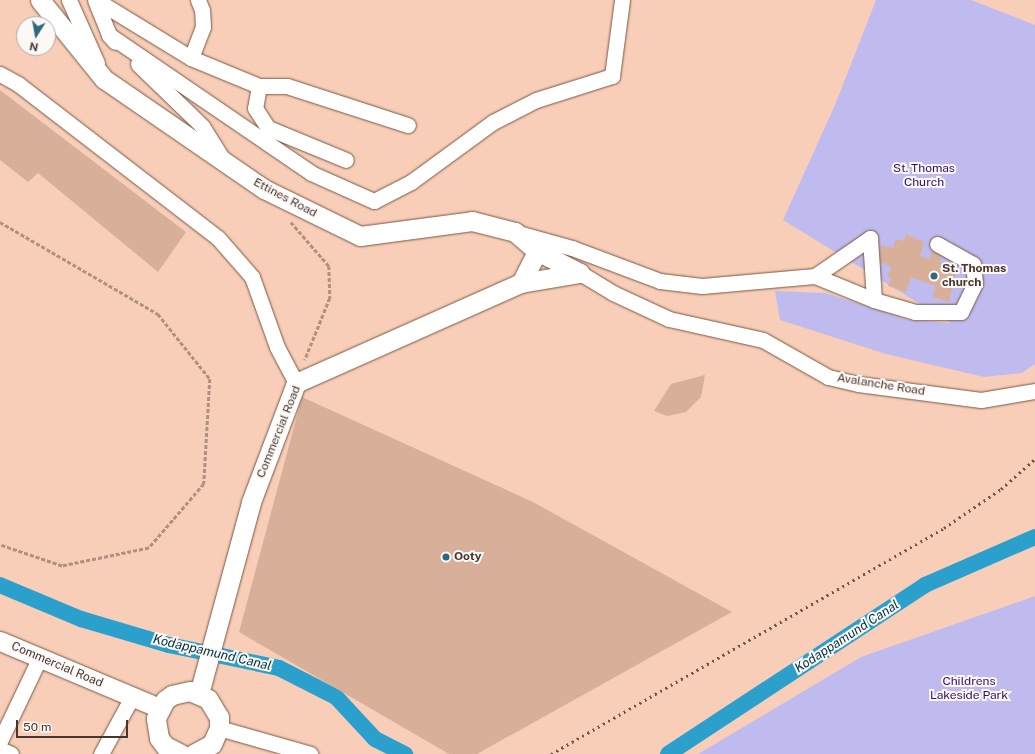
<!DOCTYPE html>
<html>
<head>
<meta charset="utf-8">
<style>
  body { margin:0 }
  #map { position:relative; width:1035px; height:754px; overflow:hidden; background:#f8ceb8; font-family:"Public Sans",sans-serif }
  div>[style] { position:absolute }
  .green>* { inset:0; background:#c0bbef }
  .canal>* { height:16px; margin:-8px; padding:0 8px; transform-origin:8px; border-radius:8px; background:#2ba0cd }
  .building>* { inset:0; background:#d8b09a }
  .path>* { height:2.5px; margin-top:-1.25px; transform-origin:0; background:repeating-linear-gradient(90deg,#b0907f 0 4px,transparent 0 6px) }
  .roads { filter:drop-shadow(0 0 1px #7a5743) drop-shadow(0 0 1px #7a5743) }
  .minor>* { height:15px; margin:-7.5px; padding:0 7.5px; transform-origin:7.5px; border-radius:7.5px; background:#fff }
  .major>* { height:19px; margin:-9.5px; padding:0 9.5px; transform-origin:9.5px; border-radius:9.5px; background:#fff }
  .rail>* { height:3px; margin-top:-1.5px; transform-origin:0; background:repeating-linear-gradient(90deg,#6c574b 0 2px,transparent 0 6px) }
  .dots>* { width:11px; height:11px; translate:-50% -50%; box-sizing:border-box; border:2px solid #fcf8f6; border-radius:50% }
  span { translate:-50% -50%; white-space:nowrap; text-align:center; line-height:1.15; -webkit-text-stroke:4px #fcf8f6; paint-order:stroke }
  .park-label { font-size:12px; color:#300e6f }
  .street-label { font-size:12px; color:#46362d }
  .poi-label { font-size:12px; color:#46362d; font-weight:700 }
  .left { translate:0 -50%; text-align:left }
  .water-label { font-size:13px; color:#003345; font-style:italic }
  .north { position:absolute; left:16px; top:16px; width:40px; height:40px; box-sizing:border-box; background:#fcf8f6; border:1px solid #b3aaa6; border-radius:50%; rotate:191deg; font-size:11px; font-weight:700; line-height:16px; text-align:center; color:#46362d }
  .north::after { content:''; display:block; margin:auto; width:14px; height:18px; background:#2f6881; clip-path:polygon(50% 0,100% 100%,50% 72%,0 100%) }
  .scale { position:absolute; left:16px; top:720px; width:112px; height:18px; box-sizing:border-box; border:2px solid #46362d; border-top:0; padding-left:5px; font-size:12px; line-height:14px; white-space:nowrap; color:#46362d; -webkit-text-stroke:3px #fcf8f6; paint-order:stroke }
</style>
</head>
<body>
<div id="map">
  <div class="green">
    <i style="clip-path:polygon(876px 0,971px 0,1035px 25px,1035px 364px,1022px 373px,984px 377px,886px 354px,780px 320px,775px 291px,826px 293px,909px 320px,951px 323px,783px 220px,835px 105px)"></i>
    <i style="clip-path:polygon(1035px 596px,1035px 754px,698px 754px,861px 657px)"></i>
  </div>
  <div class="canal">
    <i style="left:0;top:585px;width:88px;rotate:22.8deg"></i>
    <i style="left:81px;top:619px;width:92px;rotate:16.5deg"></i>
    <i style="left:169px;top:645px;width:112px;rotate:11.8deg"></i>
    <i style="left:279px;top:668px;width:64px;rotate:27deg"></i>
    <i style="left:336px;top:697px;width:57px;rotate:47.1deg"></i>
    <i style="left:375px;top:739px;width:34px;rotate:27deg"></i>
    <i style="left:668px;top:754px;width:308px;rotate:-33.3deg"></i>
    <i style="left:925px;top:585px;width:120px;rotate:-23.6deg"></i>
  </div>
  <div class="building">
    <i style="clip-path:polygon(0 90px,186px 232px,158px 272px,38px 173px,28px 182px,0 160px)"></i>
    <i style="clip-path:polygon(906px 234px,924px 242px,920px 256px,929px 259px,932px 252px,941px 255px,940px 263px,956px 271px,949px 302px,933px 297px,935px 286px,911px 277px,906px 292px,888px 286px,891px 278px,887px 277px,891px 267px,876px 260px,882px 245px,893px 248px,896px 239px,904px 241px)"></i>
    <i style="clip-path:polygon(705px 375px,701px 397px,686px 412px,667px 416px,654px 411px,671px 384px)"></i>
    <i style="clip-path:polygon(302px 397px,533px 502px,732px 612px,477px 754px,449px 754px,239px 632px)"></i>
  </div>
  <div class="path">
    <i style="left:0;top:222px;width:183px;rotate:30.2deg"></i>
    <i style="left:158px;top:314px;width:83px;rotate:51.3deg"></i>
    <i style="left:210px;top:379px;width:105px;rotate:93.3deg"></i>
    <i style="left:204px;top:484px;width:84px;rotate:130.7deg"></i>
    <i style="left:149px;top:548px;width:89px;rotate:168.3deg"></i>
    <i style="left:62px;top:566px;width:65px;rotate:-161.3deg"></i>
    <i style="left:291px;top:222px;width:58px;rotate:49.2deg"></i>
    <i style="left:329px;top:266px;width:32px;rotate:88deg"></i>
    <i style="left:330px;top:298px;width:67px;rotate:112deg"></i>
  </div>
  <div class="roads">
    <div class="minor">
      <i style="left:69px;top:0;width:69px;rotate:66deg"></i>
      <i style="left:95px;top:0;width:38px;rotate:68deg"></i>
      <i style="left:109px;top:35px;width:9px;rotate:49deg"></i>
      <i style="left:96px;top:0;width:111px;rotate:31.4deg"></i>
      <i style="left:191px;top:58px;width:74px;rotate:22.4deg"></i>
      <i style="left:259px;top:86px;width:28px"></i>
      <i style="left:287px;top:86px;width:127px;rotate:17.9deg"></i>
      <i style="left:109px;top:35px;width:245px;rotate:34.3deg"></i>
      <i style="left:311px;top:173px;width:69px;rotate:24deg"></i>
      <i style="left:374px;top:201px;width:42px;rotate:-27.2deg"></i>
      <i style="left:411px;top:182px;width:102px;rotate:-36.2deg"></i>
      <i style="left:493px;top:122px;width:48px;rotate:-27.1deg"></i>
      <i style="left:536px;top:100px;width:80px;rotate:-17.5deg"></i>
      <i style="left:612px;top:76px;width:77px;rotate:-82.5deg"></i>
      <i style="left:191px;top:58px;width:33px;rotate:-69deg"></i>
      <i style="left:203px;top:27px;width:17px;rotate:-93deg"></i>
      <i style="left:202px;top:10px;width:11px;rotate:-112deg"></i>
      <i style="left:138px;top:64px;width:89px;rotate:44.1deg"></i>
      <i style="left:202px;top:126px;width:39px;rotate:58deg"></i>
      <i style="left:0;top:74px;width:21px;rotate:29deg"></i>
      <i style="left:18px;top:84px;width:252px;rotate:37.6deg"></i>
      <i style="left:218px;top:238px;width:52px;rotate:48.9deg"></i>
      <i style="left:252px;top:277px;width:74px;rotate:70.3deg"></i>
      <i style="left:277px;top:347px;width:41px;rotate:62.2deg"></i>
      <i style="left:259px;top:86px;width:22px;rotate:100deg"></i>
      <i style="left:255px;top:108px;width:24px;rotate:57deg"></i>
      <i style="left:268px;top:128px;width:84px;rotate:22.3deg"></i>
      <i style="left:518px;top:233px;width:56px;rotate:15.5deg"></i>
      <i style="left:572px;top:248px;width:94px;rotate:20.6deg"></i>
      <i style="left:660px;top:281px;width:42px;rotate:6.8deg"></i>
      <i style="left:702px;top:286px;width:113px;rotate:-5.1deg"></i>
      <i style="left:815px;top:276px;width:67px;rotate:-34.6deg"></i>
      <i style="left:870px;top:238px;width:62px;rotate:86.3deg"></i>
      <i style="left:874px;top:300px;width:43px;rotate:16.3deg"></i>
      <i style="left:915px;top:312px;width:46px"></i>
      <i style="left:961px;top:312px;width:32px;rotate:-64deg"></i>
      <i style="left:975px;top:283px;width:19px;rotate:-96deg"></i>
      <i style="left:973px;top:264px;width:41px;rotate:-150.9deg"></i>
      <i style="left:580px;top:273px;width:39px;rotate:31deg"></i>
      <i style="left:613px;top:293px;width:62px;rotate:24.9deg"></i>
      <i style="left:669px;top:319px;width:96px;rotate:12.6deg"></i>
      <i style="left:763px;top:340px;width:75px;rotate:29.6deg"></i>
      <i style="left:828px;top:377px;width:31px;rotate:13deg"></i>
      <i style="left:858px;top:384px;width:124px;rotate:7.4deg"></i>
      <i style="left:981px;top:400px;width:55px;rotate:-9.5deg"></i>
      <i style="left:815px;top:276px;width:64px;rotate:22.1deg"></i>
      <i style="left:219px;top:728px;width:95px;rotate:15.9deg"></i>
      <i style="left:0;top:741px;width:93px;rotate:-64.5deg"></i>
      <i style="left:0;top:749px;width:12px;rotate:24deg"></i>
      <i style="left:101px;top:754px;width:65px;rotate:-61.5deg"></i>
    </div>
    <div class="major">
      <i style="left:40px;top:0;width:102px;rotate:51deg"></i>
      <i style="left:104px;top:79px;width:194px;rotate:34.5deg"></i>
      <i style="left:264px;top:189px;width:107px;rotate:26.1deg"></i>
      <i style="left:360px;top:236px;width:113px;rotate:-7.6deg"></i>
      <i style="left:472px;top:221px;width:44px;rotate:14.3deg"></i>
      <i style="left:515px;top:232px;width:29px;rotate:41deg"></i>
      <i style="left:537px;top:251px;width:48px;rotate:27.1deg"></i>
      <i style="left:580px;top:273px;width:60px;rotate:170.4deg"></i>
      <i style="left:521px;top:283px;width:36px;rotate:-63deg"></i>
      <i style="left:0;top:641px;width:173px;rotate:22.8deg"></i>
      <i style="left:199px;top:694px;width:199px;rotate:-74.8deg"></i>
      <i style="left:251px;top:502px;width:127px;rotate:-69.3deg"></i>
      <i style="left:296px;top:383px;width:246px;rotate:-24deg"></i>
      <i style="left:181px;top:754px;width:18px;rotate:-153deg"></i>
      <i style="left:165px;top:746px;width:10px;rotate:-127deg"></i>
      <i style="left:159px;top:738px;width:20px;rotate:-99deg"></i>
      <i style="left:156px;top:718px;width:20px;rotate:-63deg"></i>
      <i style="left:165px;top:700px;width:9px;rotate:-36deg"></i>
      <i style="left:172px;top:695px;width:18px;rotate:-13deg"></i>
      <i style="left:190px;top:691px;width:20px;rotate:24deg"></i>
      <i style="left:208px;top:699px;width:21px;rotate:59deg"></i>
      <i style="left:219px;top:717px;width:11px;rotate:90deg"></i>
      <i style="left:219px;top:728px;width:17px;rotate:114deg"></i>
      <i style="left:212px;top:744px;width:21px;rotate:152deg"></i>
    </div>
  </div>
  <div class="rail">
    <i style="left:551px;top:754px;width:453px;rotate:-29.9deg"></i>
    <i style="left:944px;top:528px;width:69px;rotate:-34.4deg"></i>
    <i style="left:1001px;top:489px;width:45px;rotate:-41.4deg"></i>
  </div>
  <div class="dots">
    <i style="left:934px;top:276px;background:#2f6881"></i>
    <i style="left:446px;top:557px;background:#2f6881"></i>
  </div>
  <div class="park-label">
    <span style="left:924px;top:176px">St. Thomas<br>Church</span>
    <span style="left:969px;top:689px">Childrens<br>Lakeside Park</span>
  </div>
  <div class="street-label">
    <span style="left:285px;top:198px;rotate:28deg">Ettines Road</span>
    <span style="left:881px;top:385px;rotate:9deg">Avalanche Road</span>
    <span style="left:279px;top:432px;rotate:-68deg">Commercial Road</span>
    <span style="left:57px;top:665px;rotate:23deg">Commercial Road</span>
  </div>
  <div class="poi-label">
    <span class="left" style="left:942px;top:276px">St. Thomas<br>church</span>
    <span class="left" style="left:454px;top:557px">Ooty</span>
  </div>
  <div class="water-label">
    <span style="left:847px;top:637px;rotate:-33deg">Kodappamund Canal</span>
    <span style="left:212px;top:653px;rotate:13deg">Kodappamund Canal</span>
  </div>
  <div class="north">N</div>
  <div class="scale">50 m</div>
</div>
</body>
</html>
